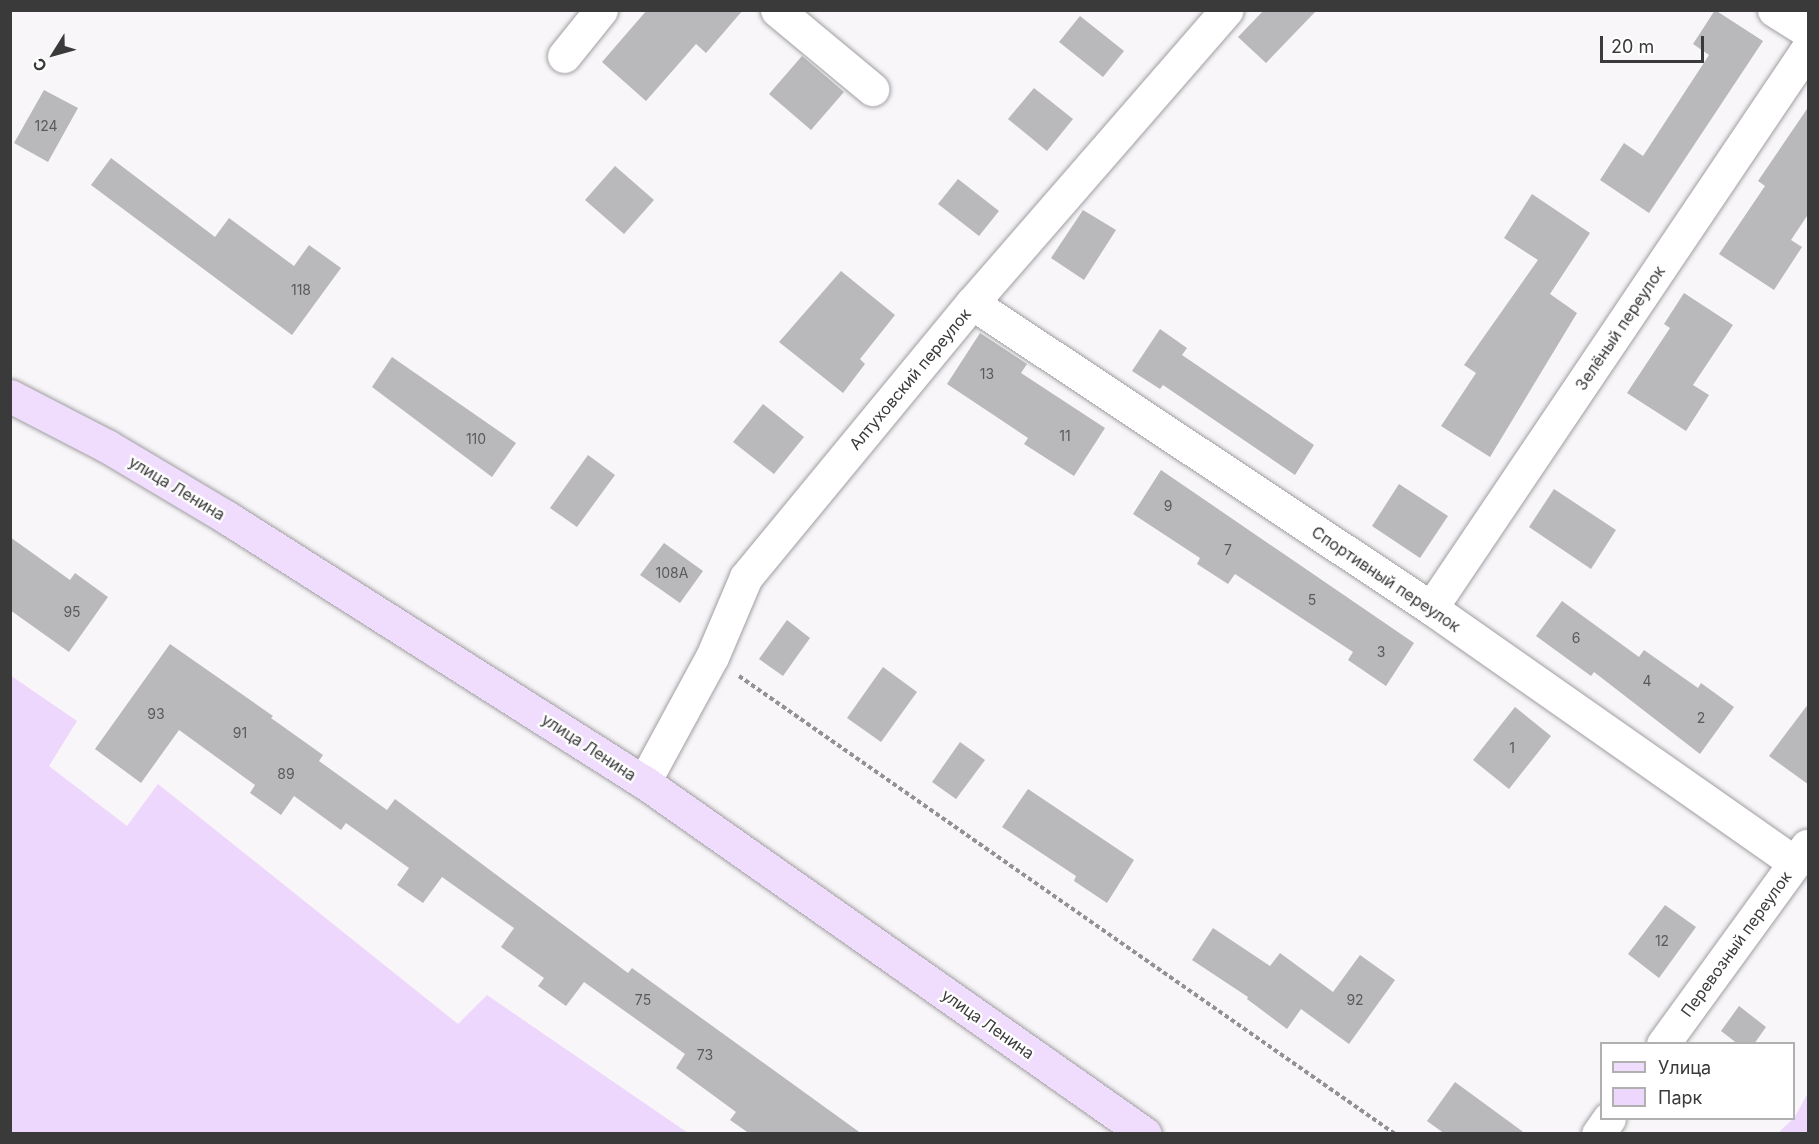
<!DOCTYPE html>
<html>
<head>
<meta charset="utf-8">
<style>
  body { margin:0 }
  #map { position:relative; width:1819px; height:1144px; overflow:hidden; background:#f8f6f9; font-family:Inter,sans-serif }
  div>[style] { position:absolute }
  .green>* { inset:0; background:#edd7fd }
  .building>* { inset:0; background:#b9b8ba }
  .path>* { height:4px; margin-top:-2px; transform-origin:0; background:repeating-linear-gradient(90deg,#929193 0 4.5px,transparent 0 7.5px) }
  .roads { filter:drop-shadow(0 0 2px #a09ea1) drop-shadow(0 0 2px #a09ea1) }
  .minor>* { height:33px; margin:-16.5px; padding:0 16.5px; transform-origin:16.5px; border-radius:16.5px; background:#fff }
  .major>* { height:33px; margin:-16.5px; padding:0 16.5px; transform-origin:16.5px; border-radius:16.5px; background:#f0ddfd }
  span { translate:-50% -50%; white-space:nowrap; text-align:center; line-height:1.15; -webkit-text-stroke:4.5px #fff; paint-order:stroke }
  .number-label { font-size:14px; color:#5a5a5b }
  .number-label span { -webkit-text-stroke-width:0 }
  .street-label { font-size:16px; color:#3a3a3b }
  .frame { position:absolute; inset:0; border:12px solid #3a3a3b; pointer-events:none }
  .legend { position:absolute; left:1600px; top:1042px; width:195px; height:78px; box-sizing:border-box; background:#fff; border:2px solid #b0b0b1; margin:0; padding:8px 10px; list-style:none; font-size:18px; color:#3a3a3b }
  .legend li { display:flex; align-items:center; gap:12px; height:30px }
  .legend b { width:30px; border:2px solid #b0b0b1 }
  .north { position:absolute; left:24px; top:24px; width:60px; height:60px; -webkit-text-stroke:4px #fff; paint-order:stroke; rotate:233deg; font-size:16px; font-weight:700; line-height:24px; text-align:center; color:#3a3a3b }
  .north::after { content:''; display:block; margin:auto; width:21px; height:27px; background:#3a3a3b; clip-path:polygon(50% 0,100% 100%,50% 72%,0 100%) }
  .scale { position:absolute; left:1600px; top:36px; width:104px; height:27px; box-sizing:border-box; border:3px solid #3a3a3b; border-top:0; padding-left:8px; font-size:18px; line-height:21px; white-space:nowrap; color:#3a3a3b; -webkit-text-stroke:4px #fff; paint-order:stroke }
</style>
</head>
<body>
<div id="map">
  <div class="green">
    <i style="clip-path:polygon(10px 675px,77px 721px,49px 766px,127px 826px,158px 784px,458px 1024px,487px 995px,688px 1133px,11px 1133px)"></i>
    <i style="clip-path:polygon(1808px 1093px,1808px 1133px,1782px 1133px,1780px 1131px,1794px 1118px)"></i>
  </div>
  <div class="building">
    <i style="clip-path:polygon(647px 10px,743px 10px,706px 53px,696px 44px,646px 101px,602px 62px)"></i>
    <i style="clip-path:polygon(1264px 10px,1317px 10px,1266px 63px,1238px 37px)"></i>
    <i style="clip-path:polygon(1715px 10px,1763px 41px,1649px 213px,1600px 180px,1624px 143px,1643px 156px,1709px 55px,1693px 44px)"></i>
    <i style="clip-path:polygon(1080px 16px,1124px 51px,1103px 77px,1059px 42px)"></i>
    <i style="clip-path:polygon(802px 56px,844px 92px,811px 130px,769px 94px)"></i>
    <i style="clip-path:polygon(1034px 88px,1073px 119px,1047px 151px,1008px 119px)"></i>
    <i style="clip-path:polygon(44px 90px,78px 108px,48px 162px,14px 143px)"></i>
    <i style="clip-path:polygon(1809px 106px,1809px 213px,1791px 240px,1802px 247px,1774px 290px,1719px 254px,1765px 186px,1758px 181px)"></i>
    <i style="clip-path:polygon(111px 158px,215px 237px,229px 218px,294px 266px,309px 245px,341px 268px,292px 335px,91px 185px)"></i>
    <i style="clip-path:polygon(615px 166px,654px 200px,624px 234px,585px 200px)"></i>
    <i style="clip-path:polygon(958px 179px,999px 211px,979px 236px,938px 204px)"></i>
    <i style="clip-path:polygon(1532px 194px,1590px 233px,1550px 294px,1577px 313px,1490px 457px,1441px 426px,1476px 373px,1464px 365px,1538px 260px,1504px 238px)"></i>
    <i style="clip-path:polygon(1083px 210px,1116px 230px,1084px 280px,1051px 258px)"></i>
    <i style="clip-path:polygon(841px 271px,895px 315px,860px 359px,865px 364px,843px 393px,779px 342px)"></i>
    <i style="clip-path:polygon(1684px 293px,1733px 325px,1693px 385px,1709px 395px,1686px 431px,1627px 393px,1670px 328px,1664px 324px)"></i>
    <i style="clip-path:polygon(1160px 329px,1187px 348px,1182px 355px,1314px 445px,1295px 475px,1163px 385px,1160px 389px,1132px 371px)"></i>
    <i style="clip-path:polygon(980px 333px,1027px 364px,1021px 373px,1105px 428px,1074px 476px,1024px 444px,1028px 438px,947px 384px)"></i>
    <i style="clip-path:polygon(392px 357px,516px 443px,492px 477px,372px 387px)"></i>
    <i style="clip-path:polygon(763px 404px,804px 437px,774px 474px,733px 442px)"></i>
    <i style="clip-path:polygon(588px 455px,615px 475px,577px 527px,550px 508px)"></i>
    <i style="clip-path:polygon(1161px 470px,1414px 643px,1386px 686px,1348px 660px,1353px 652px,1235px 574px,1228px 584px,1197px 564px,1200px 558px,1133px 514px)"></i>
    <i style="clip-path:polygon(1399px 484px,1448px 516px,1420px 558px,1372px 526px)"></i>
    <i style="clip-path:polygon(1554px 489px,1616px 530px,1591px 569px,1529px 527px)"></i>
    <i style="clip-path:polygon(10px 537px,70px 580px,75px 573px,108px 597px,69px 652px,10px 610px)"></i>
    <i style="clip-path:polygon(664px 543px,703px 571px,680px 603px,640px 575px)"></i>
    <i style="clip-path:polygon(1562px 601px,1639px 657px,1644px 650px,1698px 688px,1701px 683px,1734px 707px,1700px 754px,1594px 672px,1591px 676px,1536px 636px)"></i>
    <i style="clip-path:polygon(787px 620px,810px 638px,783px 676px,759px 659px)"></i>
    <i style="clip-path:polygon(170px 644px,273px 716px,271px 718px,323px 755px,319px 761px,387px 810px,395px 799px,628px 973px,632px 968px,862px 1134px,750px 1134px,730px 1120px,736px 1112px,676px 1068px,685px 1054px,584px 982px,566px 1006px,538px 986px,544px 978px,501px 947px,514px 928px,442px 877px,423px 903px,397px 885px,409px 868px,346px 823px,341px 830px,294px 796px,281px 815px,250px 793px,255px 785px,179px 730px,141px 783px,95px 749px)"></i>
    <i style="clip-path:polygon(883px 667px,917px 692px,881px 742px,847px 718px)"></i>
    <i style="clip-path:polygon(1809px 703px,1809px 785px,1769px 756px)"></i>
    <i style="clip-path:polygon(1515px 707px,1551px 736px,1509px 789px,1473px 760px)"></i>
    <i style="clip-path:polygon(960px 742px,985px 760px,956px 799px,932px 782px)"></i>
    <i style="clip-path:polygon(1028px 789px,1134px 860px,1107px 903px,1074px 881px,1076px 876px,1002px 827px)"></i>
    <i style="clip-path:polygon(1665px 905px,1696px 927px,1659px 978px,1628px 954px)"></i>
    <i style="clip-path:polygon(1213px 928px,1270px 966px,1280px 953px,1333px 992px,1360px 955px,1395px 980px,1349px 1044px,1301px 1009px,1287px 1029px,1247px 999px,1248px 997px,1192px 960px)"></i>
    <i style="clip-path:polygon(1739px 1006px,1766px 1027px,1754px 1044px,1738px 1044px,1721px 1031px)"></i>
    <i style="clip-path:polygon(1455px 1082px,1526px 1134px,1445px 1134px,1427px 1121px)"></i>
  </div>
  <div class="path">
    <i style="left:739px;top:676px;width:800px;rotate:34.92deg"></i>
  </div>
  <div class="roads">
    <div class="minor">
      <i style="left:777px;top:10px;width:124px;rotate:39.7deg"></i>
      <i style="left:1774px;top:10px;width:40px;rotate:32deg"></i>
      <i style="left:564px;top:56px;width:59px;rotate:-51.2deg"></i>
      <i style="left:972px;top:303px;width:551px;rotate:33.6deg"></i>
      <i style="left:1431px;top:608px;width:444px;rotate:35deg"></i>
      <i style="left:1431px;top:608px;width:675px;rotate:-56.05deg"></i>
      <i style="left:644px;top:782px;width:142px;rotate:-61.5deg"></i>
      <i style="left:712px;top:657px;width:87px;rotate:-67deg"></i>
      <i style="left:746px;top:577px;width:355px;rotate:-50.5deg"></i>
      <i style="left:972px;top:303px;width:388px;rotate:-49deg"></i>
      <i style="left:1663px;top:1044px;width:245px;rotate:-54deg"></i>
      <i style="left:1598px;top:1134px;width:19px;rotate:-55deg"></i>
    </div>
    <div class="major">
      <i style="left:10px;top:396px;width:109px;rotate:27.3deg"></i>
      <i style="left:107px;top:446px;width:139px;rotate:30.8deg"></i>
      <i style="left:226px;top:517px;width:495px;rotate:32.4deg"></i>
      <i style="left:644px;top:782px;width:612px;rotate:35.09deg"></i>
    </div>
  </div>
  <div class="number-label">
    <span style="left:46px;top:126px">124</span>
    <span style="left:301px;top:290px">118</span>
    <span style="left:987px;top:374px">13</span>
    <span style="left:1065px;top:436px">11</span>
    <span style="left:476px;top:439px">110</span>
    <span style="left:1168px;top:506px">9</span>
    <span style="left:1228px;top:550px">7</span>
    <span style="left:672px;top:573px">108А</span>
    <span style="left:1312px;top:600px">5</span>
    <span style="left:72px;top:612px">95</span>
    <span style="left:1576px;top:638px">6</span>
    <span style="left:1381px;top:652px">3</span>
    <span style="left:1647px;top:681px">4</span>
    <span style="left:156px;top:714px">93</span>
    <span style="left:1701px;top:718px">2</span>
    <span style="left:240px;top:733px">91</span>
    <span style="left:1512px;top:748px">1</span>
    <span style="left:286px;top:774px">89</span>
    <span style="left:1662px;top:941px">12</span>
    <span style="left:643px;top:1000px">75</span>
    <span style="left:1355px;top:1000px">92</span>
    <span style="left:705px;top:1055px">73</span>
  </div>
  <div class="street-label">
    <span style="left:1620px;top:328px;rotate:-56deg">Зелёный переулок</span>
    <span style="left:910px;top:379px;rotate:-50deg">Алтуховский переулок</span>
    <span style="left:177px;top:488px;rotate:31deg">улица Ленина</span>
    <span style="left:1386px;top:579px;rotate:34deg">Спортивный переулок</span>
    <span style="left:589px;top:747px;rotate:33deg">улица Ленина</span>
    <span style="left:1736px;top:944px;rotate:-54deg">Перевозный переулок</span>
    <span style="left:988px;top:1024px;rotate:35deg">улица Ленина</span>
  </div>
  <div class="frame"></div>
  <ul class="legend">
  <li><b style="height:8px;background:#f0ddfd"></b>Улица</li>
  <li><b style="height:16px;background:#edd7fd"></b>Парк</li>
  </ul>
  <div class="north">С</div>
  <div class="scale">20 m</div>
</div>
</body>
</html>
